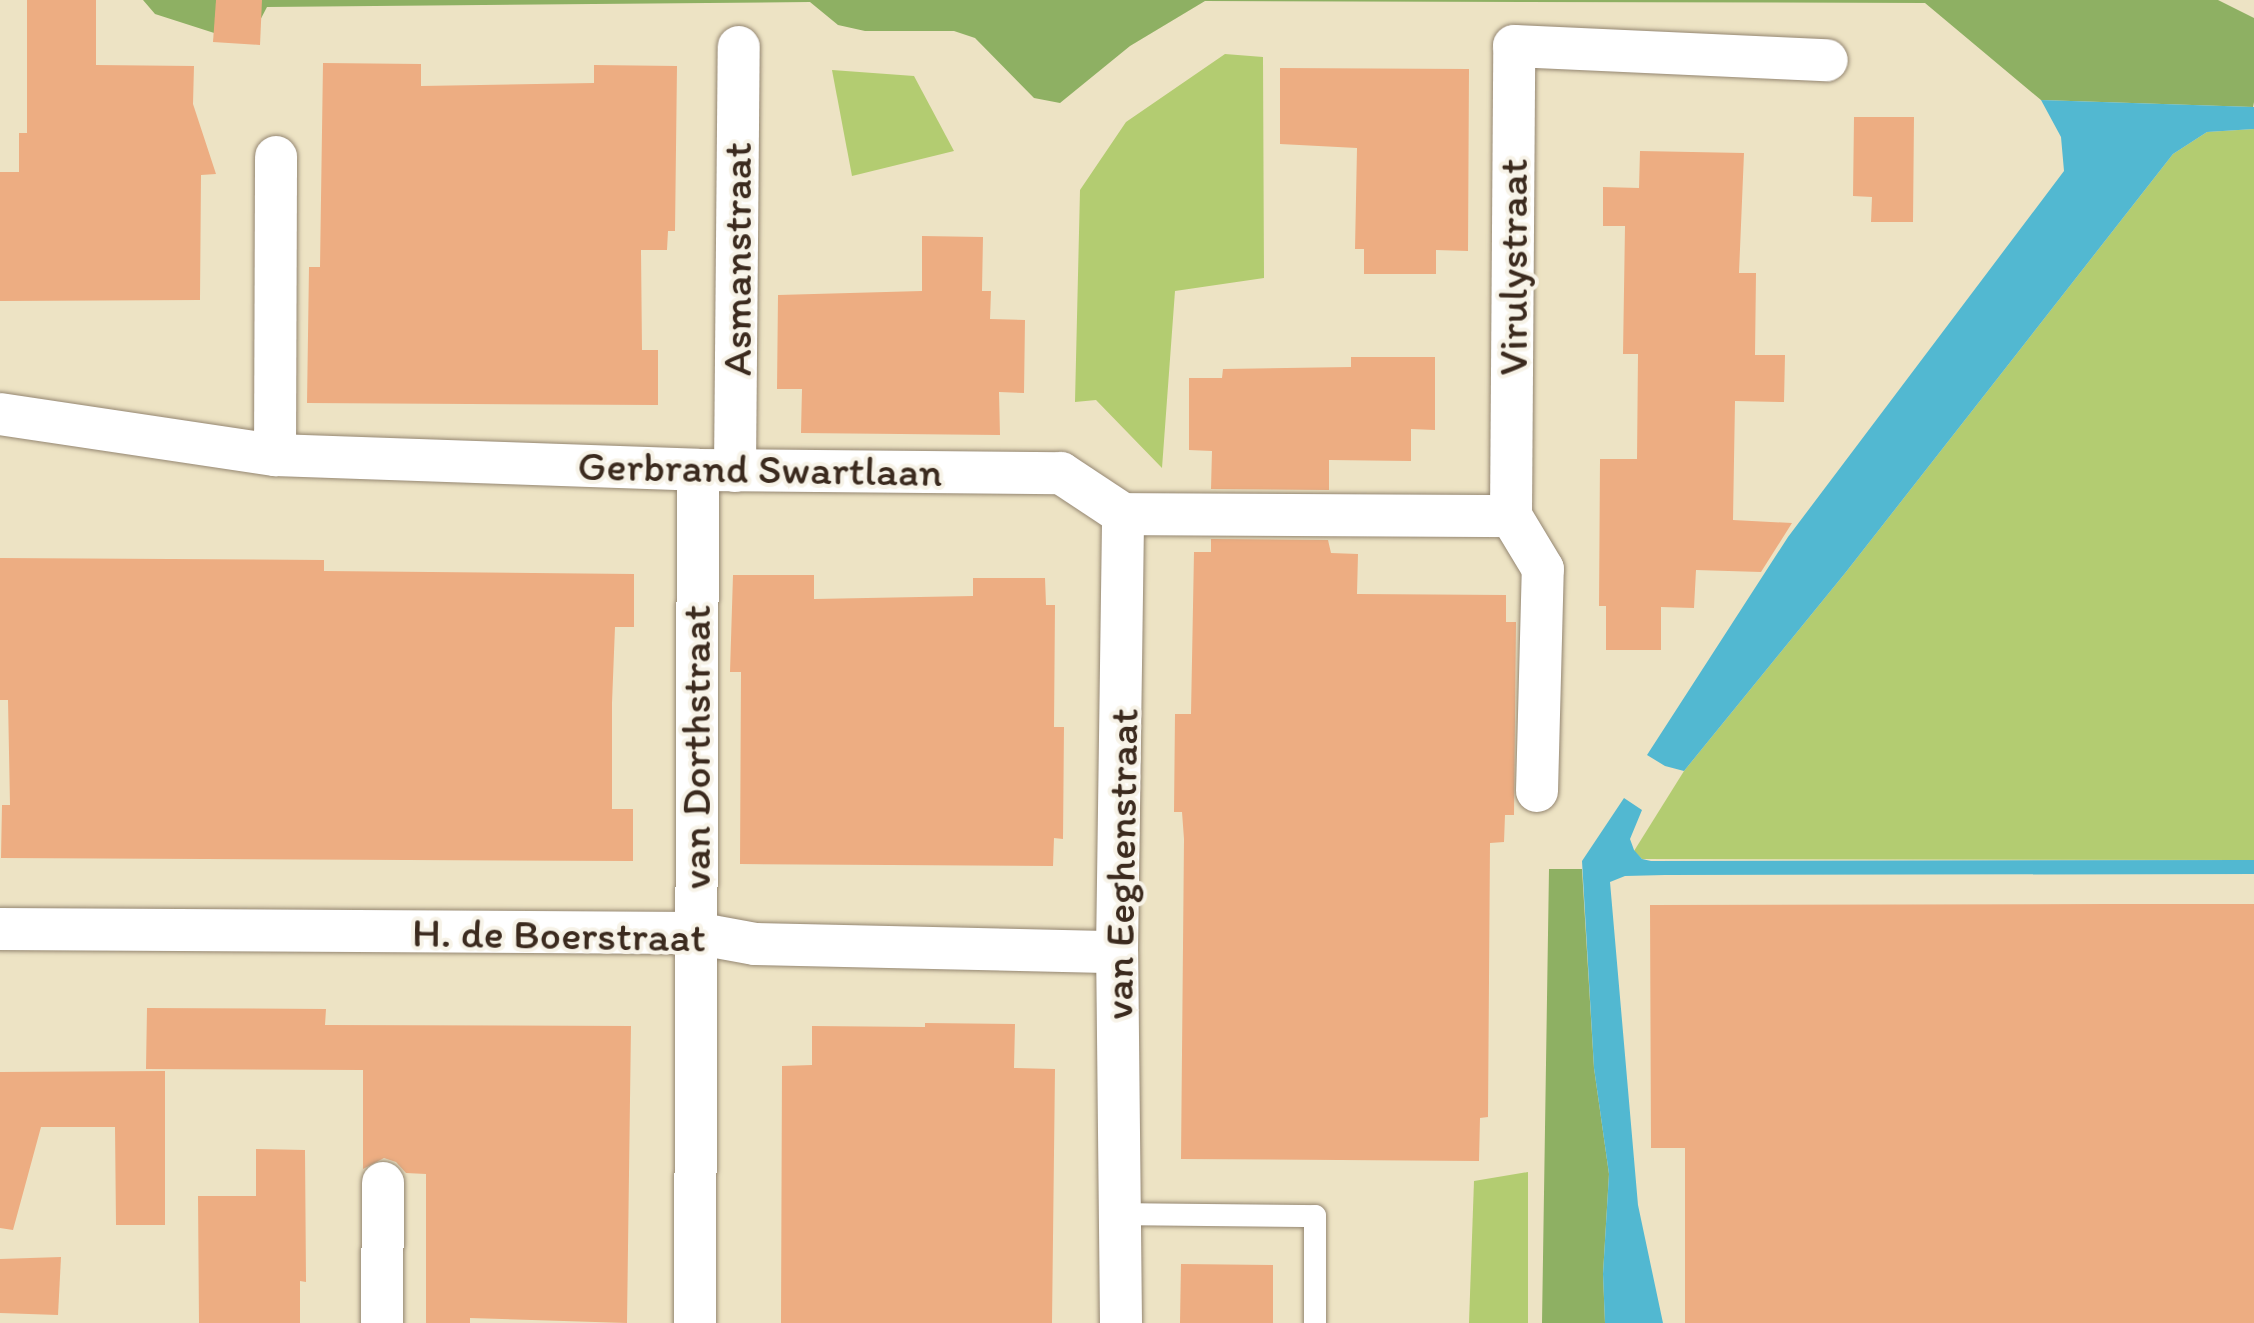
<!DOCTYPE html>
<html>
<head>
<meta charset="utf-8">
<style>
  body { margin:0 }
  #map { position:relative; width:2254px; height:1323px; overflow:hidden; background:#ede3c4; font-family:Itim,sans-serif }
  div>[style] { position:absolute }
  .green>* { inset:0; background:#b3cc71 }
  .forest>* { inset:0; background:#8eb063 }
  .water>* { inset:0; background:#52b8d1 }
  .building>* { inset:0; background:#edad82 }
  .roads { filter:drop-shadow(0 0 2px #948671) drop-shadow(0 0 2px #948671) }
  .service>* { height:22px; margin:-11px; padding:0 11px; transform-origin:11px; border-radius:11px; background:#fff }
  .minor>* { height:42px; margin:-21px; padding:0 21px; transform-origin:21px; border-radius:21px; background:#fff }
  span { translate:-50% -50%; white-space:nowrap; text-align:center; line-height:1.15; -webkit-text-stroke:8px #f7f3e8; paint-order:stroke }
  .street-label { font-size:42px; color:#3b2a1e }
</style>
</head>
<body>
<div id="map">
  <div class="green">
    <i style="clip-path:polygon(1225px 54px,1263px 57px,1264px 278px,1175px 291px,1162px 468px,1096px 400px,1075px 402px,1080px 190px,1126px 122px)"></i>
    <i style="clip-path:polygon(832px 70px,914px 76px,954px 151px,852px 176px)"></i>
    <i style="clip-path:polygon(2254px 129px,2254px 860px,1642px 859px,1634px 851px,1684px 771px,1846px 572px,2173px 154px,2207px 132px)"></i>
    <i style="clip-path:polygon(1528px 1172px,1528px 1323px,1469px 1323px,1474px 1181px)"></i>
  </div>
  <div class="forest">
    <i style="clip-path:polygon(143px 0,2218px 0,2254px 18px,2254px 102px,2253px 107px,2041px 100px,1925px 3px,1205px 1px,1130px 46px,1060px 103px,1034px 98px,975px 38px,954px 31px,865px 31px,838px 25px,810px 2px,267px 7px,256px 28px,236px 40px,155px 14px)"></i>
    <i style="clip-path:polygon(1549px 869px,1582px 869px,1594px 1068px,1609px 1174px,1603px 1274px,1605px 1323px,1542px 1323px)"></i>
  </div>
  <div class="water">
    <i style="clip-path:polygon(2041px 100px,2254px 107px,2254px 129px,2207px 132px,2173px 154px,1846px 572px,1684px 771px,1665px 766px,1647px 755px,1788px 537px,2064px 171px,2061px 137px)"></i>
    <i style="clip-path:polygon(1624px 798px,1642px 810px,1630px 839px,1634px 850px,1642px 859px,1651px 861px,2254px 860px,2254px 874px,1665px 875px,1625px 876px,1610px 882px,1638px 1205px,1663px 1323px,1605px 1323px,1603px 1274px,1609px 1174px,1594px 1068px,1582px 861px)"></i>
  </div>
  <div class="building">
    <i style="clip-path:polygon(27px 0,96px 0,96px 65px,194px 66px,193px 104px,216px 174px,201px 175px,200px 300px,0 301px,0 172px,19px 172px,19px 133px,27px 133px)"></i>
    <i style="clip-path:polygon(216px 0,262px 0,260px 45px,213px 42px)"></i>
    <i style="clip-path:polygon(323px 63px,421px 64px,421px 86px,594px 83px,594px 65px,677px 66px,675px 231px,668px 231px,667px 250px,641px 250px,642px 350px,658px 350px,658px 405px,307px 403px,309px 267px,320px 267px)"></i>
    <i style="clip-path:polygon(1280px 68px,1469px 69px,1468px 251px,1436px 250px,1436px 274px,1364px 274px,1364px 249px,1355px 249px,1357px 148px,1280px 144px)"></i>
    <i style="clip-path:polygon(1854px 117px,1914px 117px,1913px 222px,1871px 222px,1872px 197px,1853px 196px)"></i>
    <i style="clip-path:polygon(1640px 151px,1744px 153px,1739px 273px,1756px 273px,1755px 355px,1785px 355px,1784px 402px,1735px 401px,1733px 520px,1792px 523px,1761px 572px,1696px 570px,1694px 608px,1661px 607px,1661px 650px,1606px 650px,1606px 606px,1599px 606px,1600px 459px,1637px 459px,1638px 354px,1623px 354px,1625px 226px,1603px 226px,1603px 187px,1639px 188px)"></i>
    <i style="clip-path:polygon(922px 236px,983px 237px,982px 291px,991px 291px,990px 319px,1025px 320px,1024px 393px,999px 392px,1000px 435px,801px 433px,802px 389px,777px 389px,778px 295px,922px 291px)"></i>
    <i style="clip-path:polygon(1351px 357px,1435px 357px,1435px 430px,1411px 429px,1411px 461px,1329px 460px,1329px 490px,1211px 489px,1212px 451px,1189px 450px,1189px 378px,1222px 378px,1223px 369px,1351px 367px)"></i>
    <i style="clip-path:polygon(1211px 539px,1328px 540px,1331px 553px,1358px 554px,1357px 594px,1506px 595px,1506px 622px,1516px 622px,1514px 815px,1505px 815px,1504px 842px,1490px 843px,1488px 1117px,1480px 1118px,1479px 1161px,1181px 1159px,1184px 839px,1182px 812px,1174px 812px,1175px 714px,1191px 714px,1194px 552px,1211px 552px)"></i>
    <i style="clip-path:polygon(0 558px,324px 560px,324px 571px,634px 574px,634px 627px,615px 627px,612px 703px,612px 809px,633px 809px,633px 861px,1px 858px,2px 805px,10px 805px,8px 700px,0 700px)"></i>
    <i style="clip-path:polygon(733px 575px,814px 575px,814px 599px,973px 596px,973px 578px,1045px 578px,1046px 605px,1055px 605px,1054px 727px,1064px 727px,1063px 839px,1054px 838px,1053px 866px,740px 864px,741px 672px,730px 672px)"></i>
    <i style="clip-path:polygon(2110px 904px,2254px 904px,2254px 1323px,1685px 1323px,1685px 1148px,1651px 1148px,1650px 905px)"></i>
    <i style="clip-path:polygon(147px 1008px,326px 1009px,325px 1025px,631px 1026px,627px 1323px,470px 1318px,470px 1323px,426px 1323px,426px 1174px,406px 1173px,396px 1162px,384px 1158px,363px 1169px,363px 1070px,146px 1069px)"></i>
    <i style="clip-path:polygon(925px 1023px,1015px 1024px,1014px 1068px,1055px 1069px,1052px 1323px,781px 1323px,782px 1066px,812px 1065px,812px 1026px,925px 1027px)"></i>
    <i style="clip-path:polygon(165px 1071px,165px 1225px,116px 1225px,115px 1127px,41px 1127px,13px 1230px,0 1228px,0 1072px)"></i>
    <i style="clip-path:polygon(256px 1149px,305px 1150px,306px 1282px,300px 1281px,300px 1323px,199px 1323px,198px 1196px,256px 1196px)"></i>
    <i style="clip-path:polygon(61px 1257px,58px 1315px,0 1313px,0 1259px)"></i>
    <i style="clip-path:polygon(1181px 1264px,1273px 1265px,1273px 1323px,1180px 1323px)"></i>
  </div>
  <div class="roads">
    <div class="service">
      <i style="left:1122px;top:1214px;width:193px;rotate:0.6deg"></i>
      <i style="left:1315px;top:1216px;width:107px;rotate:90deg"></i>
    </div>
    <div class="minor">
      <i style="left:0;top:414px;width:278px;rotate:8.5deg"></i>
      <i style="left:275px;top:455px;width:423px;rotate:2deg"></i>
      <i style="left:698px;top:470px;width:363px;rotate:0.5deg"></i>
      <i style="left:1061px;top:473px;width:74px;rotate:33.5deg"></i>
      <i style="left:1123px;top:514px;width:388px;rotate:0.3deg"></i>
      <i style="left:275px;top:455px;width:298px;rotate:-89.8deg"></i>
      <i style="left:735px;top:471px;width:424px;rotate:-89.5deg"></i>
      <i style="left:1537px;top:791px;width:222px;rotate:-88.5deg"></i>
      <i style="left:1543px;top:569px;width:62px;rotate:-121.1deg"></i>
      <i style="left:1511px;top:516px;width:470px;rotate:-89.6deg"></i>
      <i style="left:1514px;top:46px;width:313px;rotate:2.6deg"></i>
      <i style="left:0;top:929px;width:695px;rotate:0.33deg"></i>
      <i style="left:695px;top:933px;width:61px;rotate:10.4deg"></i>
      <i style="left:755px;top:944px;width:362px;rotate:1.3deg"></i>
      <i style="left:382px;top:1323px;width:140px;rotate:-89.6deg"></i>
      <i style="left:695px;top:1323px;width:853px;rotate:-89.8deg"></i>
      <i style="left:1121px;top:1323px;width:371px;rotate:-90.6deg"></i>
      <i style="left:1117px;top:952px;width:438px;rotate:-89.2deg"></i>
    </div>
  </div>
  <div class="street-label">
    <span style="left:737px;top:259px;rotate:-90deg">Asmanstraat</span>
    <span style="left:1513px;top:267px;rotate:-90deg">Virulystraat</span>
    <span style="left:760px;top:469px;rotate:1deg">Gerbrand Swartlaan</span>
    <span style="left:696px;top:747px;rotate:-90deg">van Dorthstraat</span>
    <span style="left:1121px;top:864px;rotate:-89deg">van Eeghenstraat</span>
    <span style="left:559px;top:935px;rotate:1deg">H. de Boerstraat</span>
  </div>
</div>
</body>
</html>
